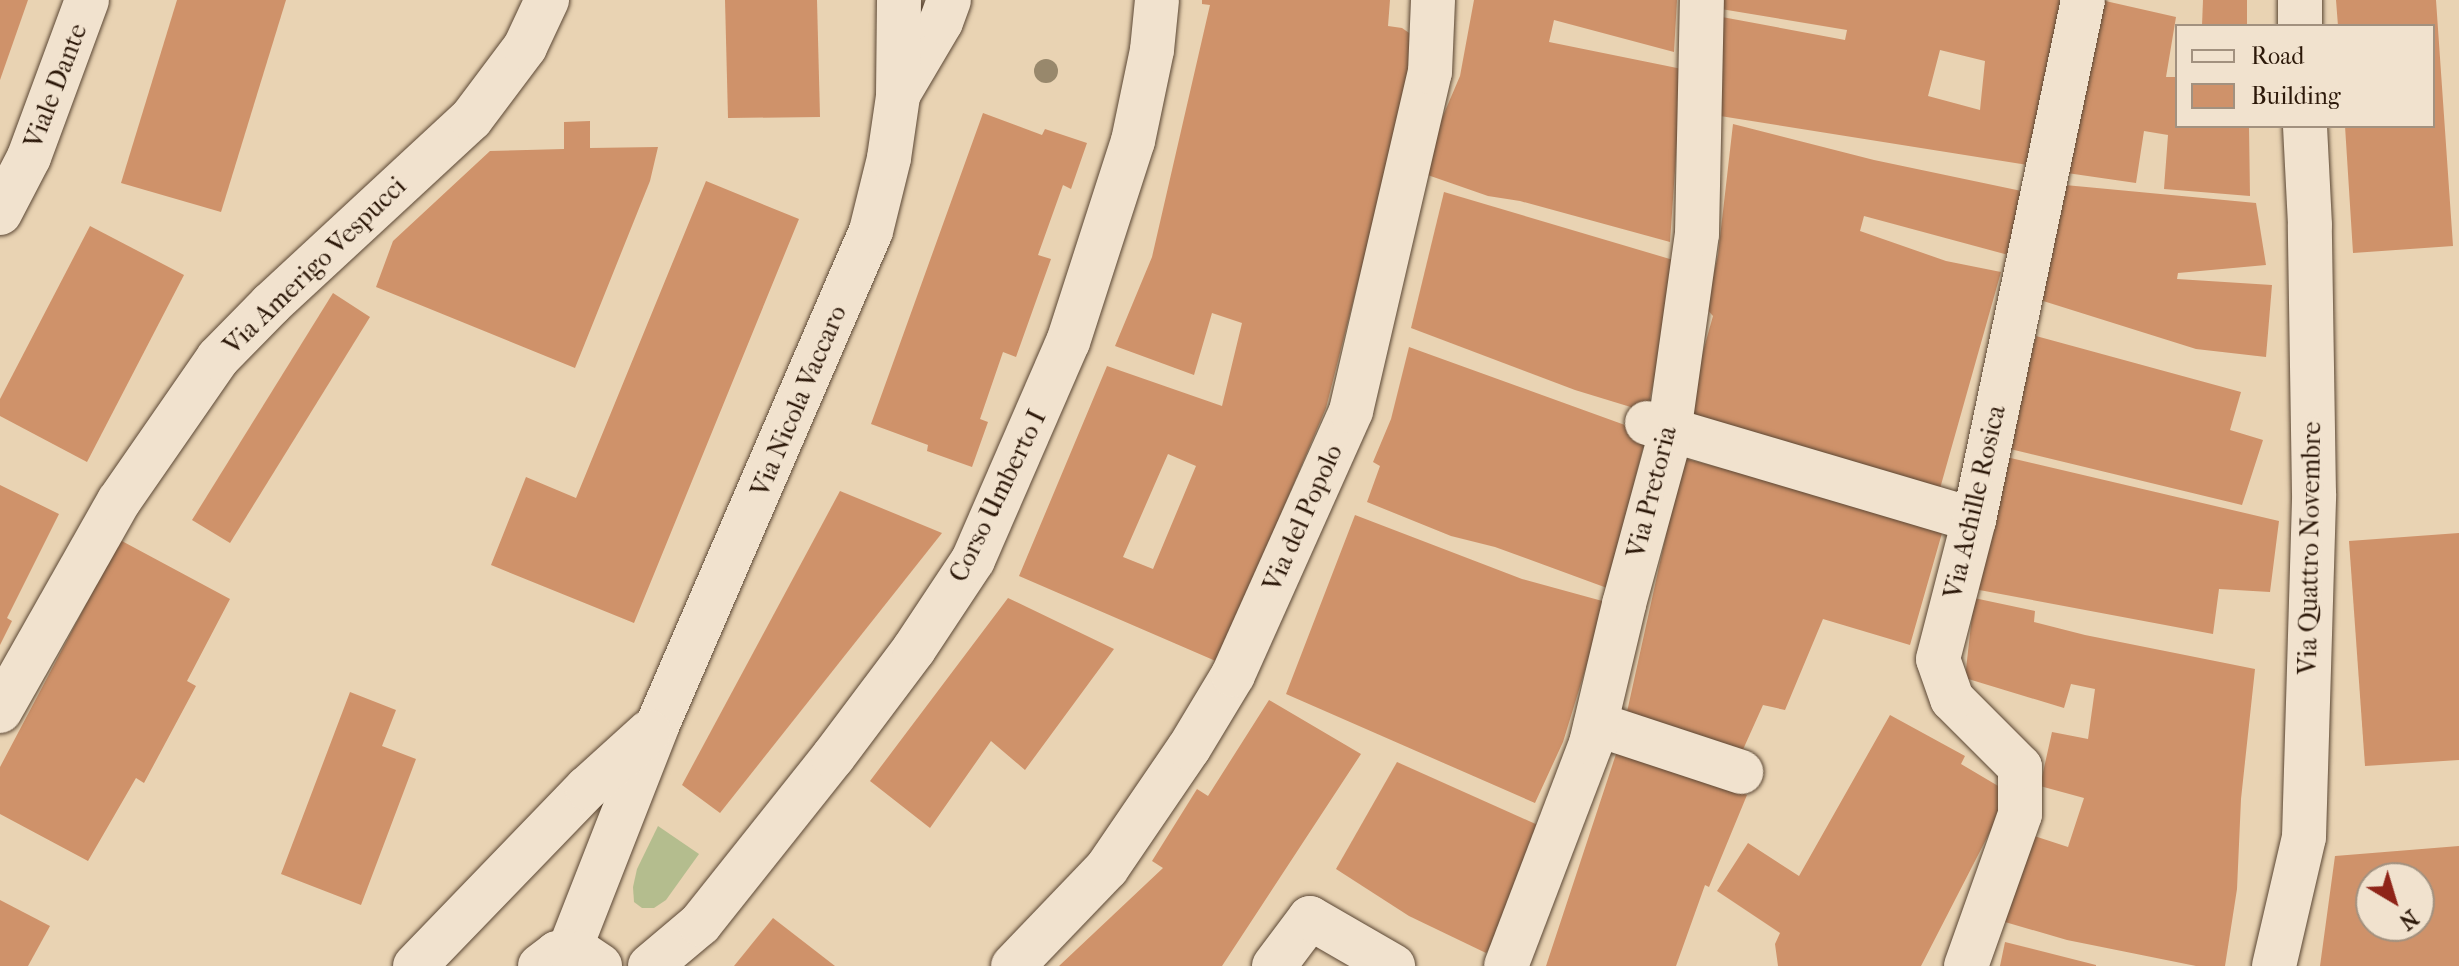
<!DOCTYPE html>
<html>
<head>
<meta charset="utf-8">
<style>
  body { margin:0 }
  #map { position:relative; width:2459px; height:966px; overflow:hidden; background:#e9d3b3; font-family:"IM FELL French Canon",serif }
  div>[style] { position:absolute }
  .green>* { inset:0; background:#b4bd8e }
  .building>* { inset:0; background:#cf926a }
  .roads { filter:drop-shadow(0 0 2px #5b4734) drop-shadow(0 0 2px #5b4734) }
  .minor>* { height:44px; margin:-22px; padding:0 22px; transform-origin:22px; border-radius:22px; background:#f1e2ce }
  .trees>* { width:24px; height:24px; margin:-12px; border-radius:50%; background:#98886c }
  span { translate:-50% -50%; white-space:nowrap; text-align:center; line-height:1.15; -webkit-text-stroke:8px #f1e2ce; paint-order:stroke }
  .street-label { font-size:26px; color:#2c1809 }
  .legend { position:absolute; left:2175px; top:24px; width:260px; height:104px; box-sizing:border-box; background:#f1e2ce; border:2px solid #a2917f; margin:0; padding:10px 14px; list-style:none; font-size:24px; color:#2c1809 }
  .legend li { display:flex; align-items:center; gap:16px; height:40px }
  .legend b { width:40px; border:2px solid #a2917f }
  .north { position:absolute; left:2355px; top:862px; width:80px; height:80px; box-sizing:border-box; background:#f1e2ce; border:2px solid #a2917f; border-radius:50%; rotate:142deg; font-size:22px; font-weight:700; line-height:32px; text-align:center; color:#2c1809 }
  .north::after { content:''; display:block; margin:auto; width:28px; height:36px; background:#8f2418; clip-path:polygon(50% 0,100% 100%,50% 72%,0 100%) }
</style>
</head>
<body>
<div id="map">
  <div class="green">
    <i style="clip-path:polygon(658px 826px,699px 854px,666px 900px,654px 908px,642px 908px,634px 902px,633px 887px,637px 869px)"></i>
  </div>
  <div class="building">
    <i style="clip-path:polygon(0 0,28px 0,0 80px)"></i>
    <i style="clip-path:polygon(177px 0,286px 0,221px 212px,121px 183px)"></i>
    <i style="clip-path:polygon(725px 0,817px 0,820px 117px,728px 118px)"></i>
    <i style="clip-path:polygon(evenodd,1202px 0,1390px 0,1388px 26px,1402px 28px,1412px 35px,1412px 70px,1326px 408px,1218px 662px,1019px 576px,1107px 366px,1222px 406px,1242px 323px,1212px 313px,1194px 375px,1115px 346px,1152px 257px,1210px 5px,1202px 4px,1202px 0,1168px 454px,1196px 466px,1153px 569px,1123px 557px,1168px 454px)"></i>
    <i style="clip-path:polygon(1474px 0,1677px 0,1674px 52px,1554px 20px,1549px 42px,1682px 69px,1670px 242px,1520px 201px,1488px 196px,1419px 172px,1460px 76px)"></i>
    <i style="clip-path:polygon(evenodd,1722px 0,2069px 0,2034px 166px,1714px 115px,1722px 17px,1845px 40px,1847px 30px,1721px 9px,1722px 0,1940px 50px,1985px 61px,1980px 110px,1928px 96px,1940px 50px)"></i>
    <i style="clip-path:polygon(2101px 0,2176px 17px,2166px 77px,2177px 77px,2177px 126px,2249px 126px,2250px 196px,2164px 189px,2168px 135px,2144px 131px,2136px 183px,2067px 173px)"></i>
    <i style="clip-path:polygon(2203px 0,2247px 0,2247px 26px,2202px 26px)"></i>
    <i style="clip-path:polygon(2336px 0,2436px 0,2453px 246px,2353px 253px,2345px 126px,2433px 126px,2433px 26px,2338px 26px)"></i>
    <i style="clip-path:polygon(983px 113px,1042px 135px,1045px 129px,1087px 143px,1071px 189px,1063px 185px,1038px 255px,1051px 259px,1016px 357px,1003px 352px,980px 419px,988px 422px,972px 467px,927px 451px,928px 445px,871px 424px)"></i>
    <i style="clip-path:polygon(590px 121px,590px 148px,658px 147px,650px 181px,575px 368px,376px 287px,393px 241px,490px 151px,564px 149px,564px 122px)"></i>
    <i style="clip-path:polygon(1733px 124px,1874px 160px,2031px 193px,2012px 256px,1864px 216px,1860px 231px,1946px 261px,2001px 272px,1939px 492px,1684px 419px,1713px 316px,1706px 308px,1718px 255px)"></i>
    <i style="clip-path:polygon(706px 181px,799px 219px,634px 623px,491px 565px,526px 477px,576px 498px)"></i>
    <i style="clip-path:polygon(2065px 185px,2256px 203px,2266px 265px,2178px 273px,2177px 279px,2272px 285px,2266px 357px,2196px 349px,2040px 300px)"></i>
    <i style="clip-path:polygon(1444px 192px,1680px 262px,1647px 412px,1575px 390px,1411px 328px)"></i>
    <i style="clip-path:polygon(90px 226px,184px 275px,87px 462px,0 416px,0 399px)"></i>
    <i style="clip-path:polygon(333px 293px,370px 317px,230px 543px,192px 520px)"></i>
    <i style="clip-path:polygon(2036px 336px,2241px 392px,2230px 430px,2263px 440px,2242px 505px,2006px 448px)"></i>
    <i style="clip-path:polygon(1409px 347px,1647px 433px,1607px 588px,1495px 547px,1451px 536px,1367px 502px,1380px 466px,1373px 462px,1391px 419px)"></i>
    <i style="clip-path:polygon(2002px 456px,2279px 521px,2270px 592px,2219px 589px,2213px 634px,1974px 589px)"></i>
    <i style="clip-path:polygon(1683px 458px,1944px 526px,1910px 645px,1823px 619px,1785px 710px,1763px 705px,1741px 754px,1625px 721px)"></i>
    <i style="clip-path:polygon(0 485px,59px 514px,7px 618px,12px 621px,0 645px)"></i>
    <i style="clip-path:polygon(840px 491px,942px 533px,720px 813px,682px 785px)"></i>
    <i style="clip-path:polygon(1355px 515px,1522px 579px,1606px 602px,1563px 742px,1535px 803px,1286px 694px)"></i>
    <i style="clip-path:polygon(2459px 533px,2459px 760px,2365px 766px,2349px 541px)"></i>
    <i style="clip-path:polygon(120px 540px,230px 599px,187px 681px,196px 686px,144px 783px,136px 778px,88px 861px,0 814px,0 767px)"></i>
    <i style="clip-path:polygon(1008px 598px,1114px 649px,1025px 770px,991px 741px,930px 828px,870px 781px)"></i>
    <i style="clip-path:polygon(1974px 598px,2035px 611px,2034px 622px,2085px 635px,2255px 669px,2241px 799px,2237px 889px,2225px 966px,2196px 966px,2067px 940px,2005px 922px,2031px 835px,2068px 847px,2084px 798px,2040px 786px,2052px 732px,2088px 739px,2095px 689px,2071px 684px,2064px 708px,1965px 678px)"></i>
    <i style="clip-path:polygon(350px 692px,396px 710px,382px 746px,416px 759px,361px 905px,281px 874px)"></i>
    <i style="clip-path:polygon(1269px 700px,1361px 754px,1222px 966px,1059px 966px,1163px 868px,1152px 861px,1197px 789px,1208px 796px)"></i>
    <i style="clip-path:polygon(1890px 715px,1965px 756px,1961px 764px,2010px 793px,1921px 966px,1778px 966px,1775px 944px,1780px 933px,1717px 891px,1748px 843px,1799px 876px)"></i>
    <i style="clip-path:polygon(1618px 748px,1747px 795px,1709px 887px,1705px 885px,1676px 966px,1546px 966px)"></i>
    <i style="clip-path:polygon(1397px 762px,1540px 826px,1508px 920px,1486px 953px,1409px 916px,1336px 869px)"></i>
    <i style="clip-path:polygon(evenodd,2459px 846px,2459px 966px,2320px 966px,2335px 856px,2459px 846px,2371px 878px,2419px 878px,2419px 926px,2371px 926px,2371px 878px)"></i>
    <i style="clip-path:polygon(0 900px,50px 926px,28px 966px,0 966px)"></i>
    <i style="clip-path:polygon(773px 918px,835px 966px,734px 966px)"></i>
    <i style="clip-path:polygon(2005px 942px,2096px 965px,2096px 966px,2000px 966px)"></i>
  </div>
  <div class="roads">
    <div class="minor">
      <i style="left:2300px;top:0;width:26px;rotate:90deg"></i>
      <i style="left:899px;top:93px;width:82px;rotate:-59.4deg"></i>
      <i style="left:941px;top:22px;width:23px;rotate:-70deg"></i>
      <i style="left:0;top:213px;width:63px;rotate:-62.6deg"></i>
      <i style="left:29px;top:157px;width:167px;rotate:-69.7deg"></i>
      <i style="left:1647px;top:423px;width:341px;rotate:16.5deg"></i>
      <i style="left:0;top:711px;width:241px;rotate:-60.5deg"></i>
      <i style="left:119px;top:501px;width:174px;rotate:-55.3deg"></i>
      <i style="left:218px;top:358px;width:76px;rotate:-45.5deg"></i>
      <i style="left:271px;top:304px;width:272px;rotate:-42.8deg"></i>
      <i style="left:471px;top:119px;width:90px;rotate:-53.1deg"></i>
      <i style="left:525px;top:47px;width:52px;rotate:-64.9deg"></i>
      <i style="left:1596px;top:724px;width:153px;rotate:18.3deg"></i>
      <i style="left:569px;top:951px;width:242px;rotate:-68.6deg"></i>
      <i style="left:657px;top:726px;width:539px;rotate:-66.62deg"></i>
      <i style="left:871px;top:231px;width:75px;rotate:-76.1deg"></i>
      <i style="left:889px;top:158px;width:63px;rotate:-81.7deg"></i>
      <i style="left:898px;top:96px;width:96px;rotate:-89.4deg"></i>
      <i style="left:415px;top:966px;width:248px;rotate:-46deg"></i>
      <i style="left:587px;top:788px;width:84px;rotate:-42.1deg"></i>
      <i style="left:540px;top:966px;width:21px;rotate:-37deg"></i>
      <i style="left:557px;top:953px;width:12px;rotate:-9deg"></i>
      <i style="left:569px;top:951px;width:12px;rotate:9deg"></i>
      <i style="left:581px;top:953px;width:23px;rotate:34deg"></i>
      <i style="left:650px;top:966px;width:65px;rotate:-40deg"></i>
      <i style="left:700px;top:924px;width:213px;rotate:-51.5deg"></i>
      <i style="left:833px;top:757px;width:135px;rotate:-53.1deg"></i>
      <i style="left:914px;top:649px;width:107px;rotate:-56.5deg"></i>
      <i style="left:973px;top:560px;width:238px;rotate:-66.5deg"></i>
      <i style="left:1068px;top:342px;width:211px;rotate:-72.1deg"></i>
      <i style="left:1133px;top:141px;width:93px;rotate:-78.2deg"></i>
      <i style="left:1152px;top:50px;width:50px;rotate:-84.3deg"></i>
      <i style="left:1013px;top:966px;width:136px;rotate:-46.2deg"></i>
      <i style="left:1107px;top:868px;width:145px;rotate:-55.7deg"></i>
      <i style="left:1189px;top:748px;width:85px;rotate:-58.9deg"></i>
      <i style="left:1233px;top:675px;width:289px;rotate:-65.9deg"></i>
      <i style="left:1351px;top:411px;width:348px;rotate:-76.9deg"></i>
      <i style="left:1430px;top:72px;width:72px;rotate:-87.6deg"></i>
      <i style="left:1274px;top:966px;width:60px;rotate:-53.1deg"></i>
      <i style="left:1310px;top:918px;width:96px;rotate:30deg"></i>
      <i style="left:1506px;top:966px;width:239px;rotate:-69.1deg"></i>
      <i style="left:1591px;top:743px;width:143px;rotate:-76.6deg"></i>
      <i style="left:1624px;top:604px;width:163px;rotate:-74.7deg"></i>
      <i style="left:1667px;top:447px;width:215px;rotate:-82deg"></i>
      <i style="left:1697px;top:234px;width:234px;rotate:-88.8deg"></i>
      <i style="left:1966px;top:966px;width:161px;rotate:-70.4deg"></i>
      <i style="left:2020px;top:814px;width:47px;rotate:-90deg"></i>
      <i style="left:2020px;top:767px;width:96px;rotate:-135deg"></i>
      <i style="left:1952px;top:699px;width:42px;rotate:-109.3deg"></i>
      <i style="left:1938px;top:659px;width:144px;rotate:-75.5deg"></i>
      <i style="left:1974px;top:520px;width:531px;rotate:-78.16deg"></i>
      <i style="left:2274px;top:966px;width:132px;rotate:-76.9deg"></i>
      <i style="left:2304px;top:837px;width:343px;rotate:-88.3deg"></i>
      <i style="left:2314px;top:494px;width:269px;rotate:-90.9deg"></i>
      <i style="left:2310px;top:225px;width:99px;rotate:-92.9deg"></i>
    </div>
  </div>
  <div class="trees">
    <i style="left:1046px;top:71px"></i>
  </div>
  <div class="street-label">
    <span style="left:56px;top:86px;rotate:-69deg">Viale Dante</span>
    <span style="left:315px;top:266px;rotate:-44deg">Via Amerigo Vespucci</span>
    <span style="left:799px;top:401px;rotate:-67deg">Via Nicola Vaccaro</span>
    <span style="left:1652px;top:492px;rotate:-76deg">Via Pretoria</span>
    <span style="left:998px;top:496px;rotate:-64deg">Corso Umberto I</span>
    <span style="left:1975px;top:502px;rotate:-77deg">Via Achille Rosica</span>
    <span style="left:1303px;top:518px;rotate:-66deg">Via del Popolo</span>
    <span style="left:2310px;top:548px;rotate:-89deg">Via Quattro Novembre</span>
  </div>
  <ul class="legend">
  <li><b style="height:10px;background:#f1e2ce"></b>Road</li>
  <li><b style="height:22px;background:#cf926a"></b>Building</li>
  </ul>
  <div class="north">N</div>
</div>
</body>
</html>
